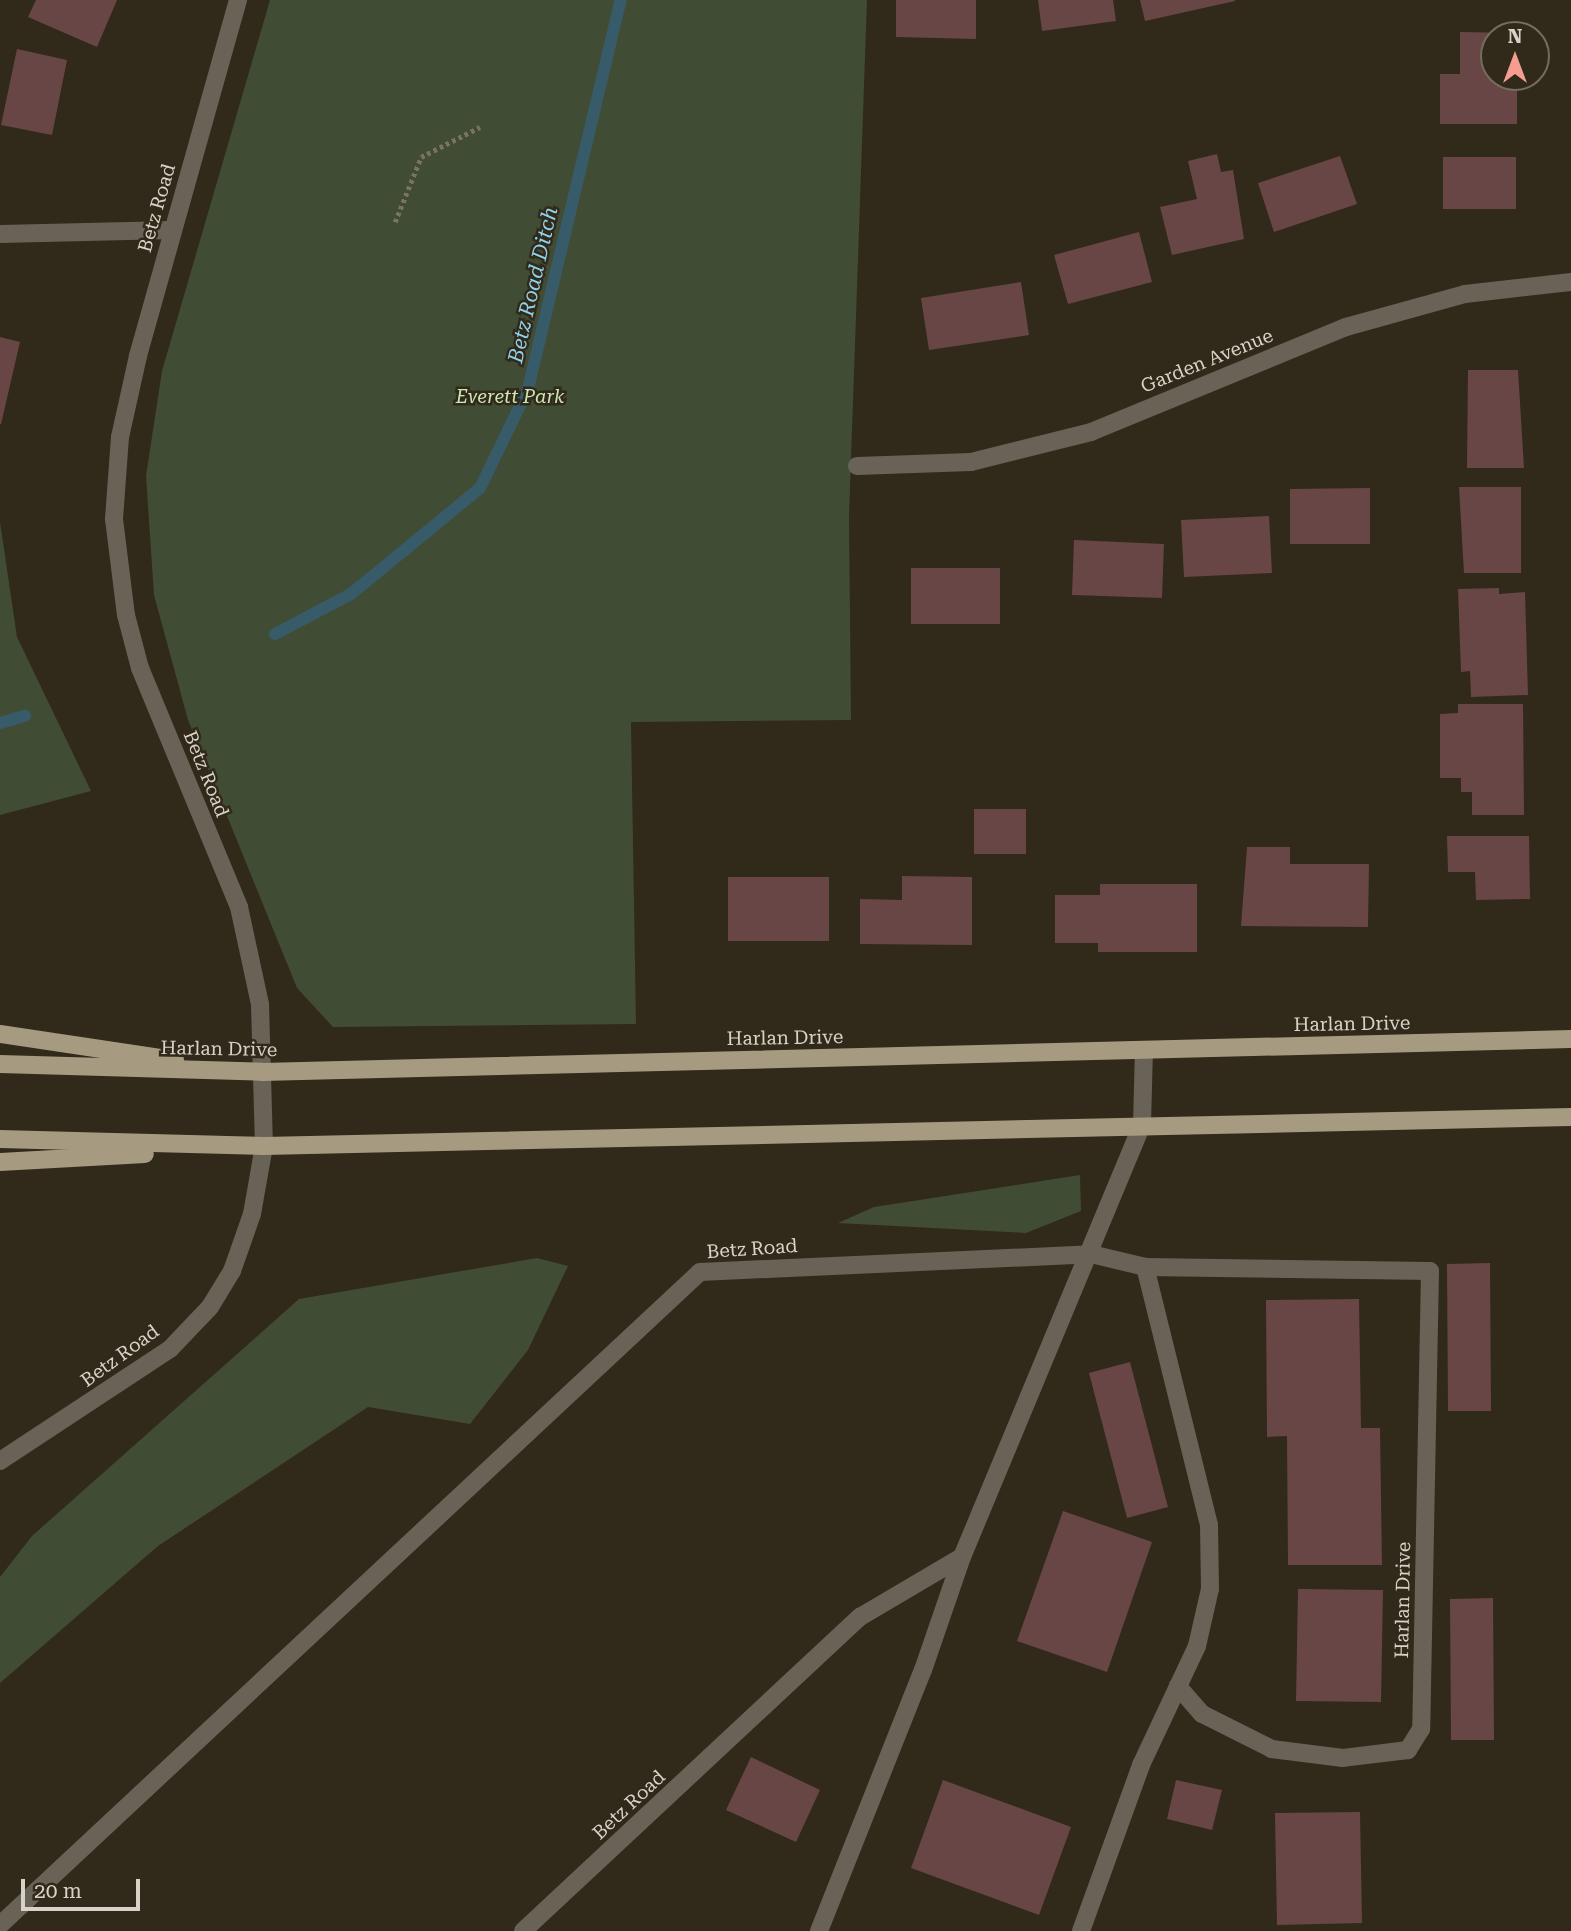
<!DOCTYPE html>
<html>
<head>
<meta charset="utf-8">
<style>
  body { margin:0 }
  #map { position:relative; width:1571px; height:1931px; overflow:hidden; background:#31291a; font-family:"Roboto Serif",serif }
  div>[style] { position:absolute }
  .green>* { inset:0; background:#404d34 }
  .stream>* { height:12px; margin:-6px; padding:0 6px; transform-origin:6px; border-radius:6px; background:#385b69 }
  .building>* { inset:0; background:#684645 }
  .path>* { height:4.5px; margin-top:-2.25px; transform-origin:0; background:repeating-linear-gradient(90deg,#797265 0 3.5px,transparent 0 7px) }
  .minor>* { height:18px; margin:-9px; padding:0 9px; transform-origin:9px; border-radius:9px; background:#686356 }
  .tertiary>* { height:18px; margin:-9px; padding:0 9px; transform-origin:9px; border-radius:9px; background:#686356 }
  .primary>* { height:18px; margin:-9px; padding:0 9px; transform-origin:9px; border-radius:9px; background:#a69b81 }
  span { translate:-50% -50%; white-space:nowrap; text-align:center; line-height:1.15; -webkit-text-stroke:5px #31291a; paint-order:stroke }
  .street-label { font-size:19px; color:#d8d3c9 }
  .park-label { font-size:19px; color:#cbe7b3; font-style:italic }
  .water-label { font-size:21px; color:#8fd2eb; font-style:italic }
  .north { position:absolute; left:1480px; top:21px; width:70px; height:70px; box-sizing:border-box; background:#31291a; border:2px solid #746d60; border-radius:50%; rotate:0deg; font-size:19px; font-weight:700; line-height:28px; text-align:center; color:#d8d3c9 }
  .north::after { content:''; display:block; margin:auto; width:24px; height:32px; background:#f59d8f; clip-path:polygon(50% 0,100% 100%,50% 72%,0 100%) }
  .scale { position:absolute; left:21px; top:1879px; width:119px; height:32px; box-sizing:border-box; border:4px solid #d8d3c9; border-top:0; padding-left:9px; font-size:21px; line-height:24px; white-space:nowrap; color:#d8d3c9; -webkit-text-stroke:5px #31291a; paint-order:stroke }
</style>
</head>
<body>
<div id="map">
  <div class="green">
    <i style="clip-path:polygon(270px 0,867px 0,849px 517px,851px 720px,631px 722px,636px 1024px,333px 1027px,297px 988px,188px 720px,154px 595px,146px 476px,162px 371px)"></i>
    <i style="clip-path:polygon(0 522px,17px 637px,91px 791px,0 815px)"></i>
    <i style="clip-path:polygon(1080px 1175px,1081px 1211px,1026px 1233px,838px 1223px,874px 1207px)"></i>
    <i style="clip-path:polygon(537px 1258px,568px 1266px,528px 1350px,470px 1424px,368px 1407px,158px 1546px,0 1683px,0 1577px,32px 1536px,299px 1299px)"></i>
  </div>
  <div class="stream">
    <i style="left:275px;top:634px;width:86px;rotate:-27.8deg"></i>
    <i style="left:351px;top:594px;width:167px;rotate:-39.4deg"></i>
    <i style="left:480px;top:488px;width:110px;rotate:-64.1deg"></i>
    <i style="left:528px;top:389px;width:400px;rotate:-76.6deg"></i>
    <i style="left:0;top:723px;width:26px;rotate:-16deg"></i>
  </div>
  <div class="building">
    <i style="clip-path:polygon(36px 0,117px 0,97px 47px,28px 17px)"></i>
    <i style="clip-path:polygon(896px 0,976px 0,976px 39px,896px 37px)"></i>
    <i style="clip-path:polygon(1038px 0,1113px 0,1116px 21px,1042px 31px)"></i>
    <i style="clip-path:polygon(1140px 0,1235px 0,1235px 1px,1145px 21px)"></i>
    <i style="clip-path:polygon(1460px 32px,1517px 33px,1494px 35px,1494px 77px,1517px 77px,1517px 124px,1440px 124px,1440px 74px,1460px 74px)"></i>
    <i style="clip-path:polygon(17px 49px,67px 60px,52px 135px,1px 125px)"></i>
    <i style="clip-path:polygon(1217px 154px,1221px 172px,1233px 170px,1244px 239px,1172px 255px,1160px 207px,1197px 199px,1188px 161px)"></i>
    <i style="clip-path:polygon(1340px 156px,1357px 204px,1274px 232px,1258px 183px)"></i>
    <i style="clip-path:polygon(1443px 157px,1516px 157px,1516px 209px,1443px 209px)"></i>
    <i style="clip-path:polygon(1139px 232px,1152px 282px,1068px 304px,1054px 255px)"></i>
    <i style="clip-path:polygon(1021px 282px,1029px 335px,929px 350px,921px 298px)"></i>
    <i style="clip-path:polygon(0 337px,20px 342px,1px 424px,0 424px)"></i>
    <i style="clip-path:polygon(1468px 370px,1518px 370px,1524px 468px,1467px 468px)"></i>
    <i style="clip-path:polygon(1459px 487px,1521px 487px,1521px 573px,1464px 573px)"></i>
    <i style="clip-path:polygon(1370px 488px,1370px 544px,1290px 544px,1290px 489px)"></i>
    <i style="clip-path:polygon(1269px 516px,1272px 573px,1184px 577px,1181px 520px)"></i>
    <i style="clip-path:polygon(1074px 540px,1164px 544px,1162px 598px,1072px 595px)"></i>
    <i style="clip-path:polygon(911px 568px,1000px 568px,1000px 624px,911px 624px)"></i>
    <i style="clip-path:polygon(1499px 588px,1499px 594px,1525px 592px,1528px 695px,1471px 697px,1470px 671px,1461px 672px,1458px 589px)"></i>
    <i style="clip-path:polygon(1458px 704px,1523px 704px,1524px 815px,1472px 815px,1472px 792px,1461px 792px,1461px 778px,1440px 778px,1440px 714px,1458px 713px)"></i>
    <i style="clip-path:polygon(974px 809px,1026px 809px,1026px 854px,974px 854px)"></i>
    <i style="clip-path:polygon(1447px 836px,1529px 836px,1530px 899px,1476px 900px,1475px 872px,1448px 872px)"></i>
    <i style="clip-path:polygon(1247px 847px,1290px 847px,1290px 864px,1369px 864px,1368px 927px,1241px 926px)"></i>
    <i style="clip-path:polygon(902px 876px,972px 877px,972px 945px,860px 944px,860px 899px,902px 900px)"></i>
    <i style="clip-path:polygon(728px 877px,829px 877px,829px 941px,728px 941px)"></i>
    <i style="clip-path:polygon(1100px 884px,1197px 884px,1197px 952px,1098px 952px,1098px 943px,1055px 943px,1055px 895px,1100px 895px)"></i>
    <i style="clip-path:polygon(1490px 1263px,1491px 1411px,1448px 1411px,1447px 1264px)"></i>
    <i style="clip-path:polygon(1359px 1299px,1361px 1428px,1380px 1428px,1382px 1565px,1288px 1565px,1287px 1436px,1267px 1437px,1266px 1300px)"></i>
    <i style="clip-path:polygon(1130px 1362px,1168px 1507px,1127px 1518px,1089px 1373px)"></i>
    <i style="clip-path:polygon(1063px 1511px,1152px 1542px,1107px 1672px,1017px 1641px)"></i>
    <i style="clip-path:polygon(1298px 1589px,1383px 1590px,1381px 1702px,1296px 1701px)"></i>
    <i style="clip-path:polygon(1493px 1598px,1494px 1740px,1451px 1740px,1450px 1599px)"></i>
    <i style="clip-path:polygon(751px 1757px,820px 1790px,796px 1842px,726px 1810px)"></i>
    <i style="clip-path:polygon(943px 1780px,1071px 1827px,1039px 1915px,911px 1868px)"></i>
    <i style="clip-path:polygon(1176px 1780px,1222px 1790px,1212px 1830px,1167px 1819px)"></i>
    <i style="clip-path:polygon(1360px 1812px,1362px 1923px,1277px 1925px,1275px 1813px)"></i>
  </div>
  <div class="path">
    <i style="left:395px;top:222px;width:70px;rotate:-68.2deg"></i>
    <i style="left:421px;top:157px;width:66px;rotate:-27deg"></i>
  </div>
  <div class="minor">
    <i style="left:0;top:234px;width:172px;rotate:-1.3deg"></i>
    <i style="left:857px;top:466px;width:114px;rotate:-2deg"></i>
    <i style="left:971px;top:462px;width:124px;rotate:-14deg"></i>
    <i style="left:1091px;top:432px;width:276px;rotate:-22.4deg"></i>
    <i style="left:1346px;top:327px;width:123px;rotate:-15.5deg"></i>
    <i style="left:1465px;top:294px;width:107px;rotate:-6.5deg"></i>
    <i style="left:0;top:1461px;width:204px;rotate:-33.4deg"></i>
    <i style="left:170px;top:1349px;width:58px;rotate:-46.4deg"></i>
    <i style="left:210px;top:1307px;width:42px;rotate:-58.6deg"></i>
    <i style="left:232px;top:1271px;width:60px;rotate:-70.7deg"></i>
    <i style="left:252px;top:1214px;width:69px;rotate:-80deg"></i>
    <i style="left:0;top:1925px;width:957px;rotate:-43.01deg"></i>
    <i style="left:700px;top:1272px;width:391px;rotate:-2.6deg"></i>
    <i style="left:1091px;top:1254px;width:56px;rotate:13.5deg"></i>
    <i style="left:1145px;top:1267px;width:285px;rotate:0.8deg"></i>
    <i style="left:1430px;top:1271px;width:458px;rotate:91.1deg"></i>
    <i style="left:1421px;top:1729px;width:25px;rotate:122deg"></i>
    <i style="left:1408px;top:1750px;width:65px;rotate:173deg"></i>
    <i style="left:1343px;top:1758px;width:72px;rotate:-172.8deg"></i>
    <i style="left:1272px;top:1749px;width:78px;rotate:-153.4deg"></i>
    <i style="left:1202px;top:1714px;width:37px;rotate:-131deg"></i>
    <i style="left:523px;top:1931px;width:461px;rotate:-43deg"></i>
    <i style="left:860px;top:1617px;width:118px;rotate:-30.5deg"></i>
    <i style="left:962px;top:1557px;width:468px;rotate:-67.4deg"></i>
    <i style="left:1142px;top:1125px;width:75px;rotate:-88.5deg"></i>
    <i style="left:819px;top:1931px;width:281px;rotate:-68.3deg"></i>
    <i style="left:923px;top:1670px;width:120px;rotate:-71deg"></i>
    <i style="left:1081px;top:1931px;width:177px;rotate:-70.1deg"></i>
    <i style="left:1141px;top:1765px;width:132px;rotate:-64.8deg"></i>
    <i style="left:1197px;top:1646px;width:58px;rotate:-77.2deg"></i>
    <i style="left:1210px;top:1589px;width:64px;rotate:-90.9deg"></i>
    <i style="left:1209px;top:1525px;width:266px;rotate:-103.9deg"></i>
  </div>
  <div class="tertiary">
    <i style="left:238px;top:0;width:370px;rotate:105.7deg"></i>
    <i style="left:138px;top:356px;width:83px;rotate:102.5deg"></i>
    <i style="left:120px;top:437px;width:82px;rotate:94.2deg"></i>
    <i style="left:114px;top:519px;width:97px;rotate:82.9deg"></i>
    <i style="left:126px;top:615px;width:55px;rotate:75.2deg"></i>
    <i style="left:140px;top:668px;width:259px;rotate:67.5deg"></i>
    <i style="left:239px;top:907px;width:99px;rotate:77.8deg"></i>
    <i style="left:260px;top:1004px;width:142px;rotate:88.4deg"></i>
  </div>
  <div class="primary">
    <i style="left:0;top:1034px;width:177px;rotate:8.5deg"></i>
    <i style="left:0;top:1064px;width:262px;rotate:1.7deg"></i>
    <i style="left:262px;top:1072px;width:1309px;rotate:-1.44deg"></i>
    <i style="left:0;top:1139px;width:264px;rotate:1.5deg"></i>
    <i style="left:264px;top:1146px;width:1307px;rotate:-1.27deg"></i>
    <i style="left:0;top:1162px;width:145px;rotate:-3.2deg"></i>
  </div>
  <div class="street-label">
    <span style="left:157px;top:208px;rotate:-74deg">Betz Road</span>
    <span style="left:1207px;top:361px;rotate:-22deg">Garden Avenue</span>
    <span style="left:206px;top:774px;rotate:68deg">Betz Road</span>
    <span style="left:1352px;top:1024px;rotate:-1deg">Harlan Drive</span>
    <span style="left:785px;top:1038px;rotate:-1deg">Harlan Drive</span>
    <span style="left:219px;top:1049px;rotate:1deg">Harlan Drive</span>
    <span style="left:752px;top:1249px;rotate:-4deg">Betz Road</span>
    <span style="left:120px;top:1356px;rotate:-36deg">Betz Road</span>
    <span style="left:1403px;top:1600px;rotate:-89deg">Harlan Drive</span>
    <span style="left:629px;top:1805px;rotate:-43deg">Betz Road</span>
  </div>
  <div class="park-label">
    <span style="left:510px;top:397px">Everett Park</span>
  </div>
  <div class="water-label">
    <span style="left:533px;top:285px;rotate:-77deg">Betz Road Ditch</span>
  </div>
  <div class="north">N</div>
  <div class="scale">20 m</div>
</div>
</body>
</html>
